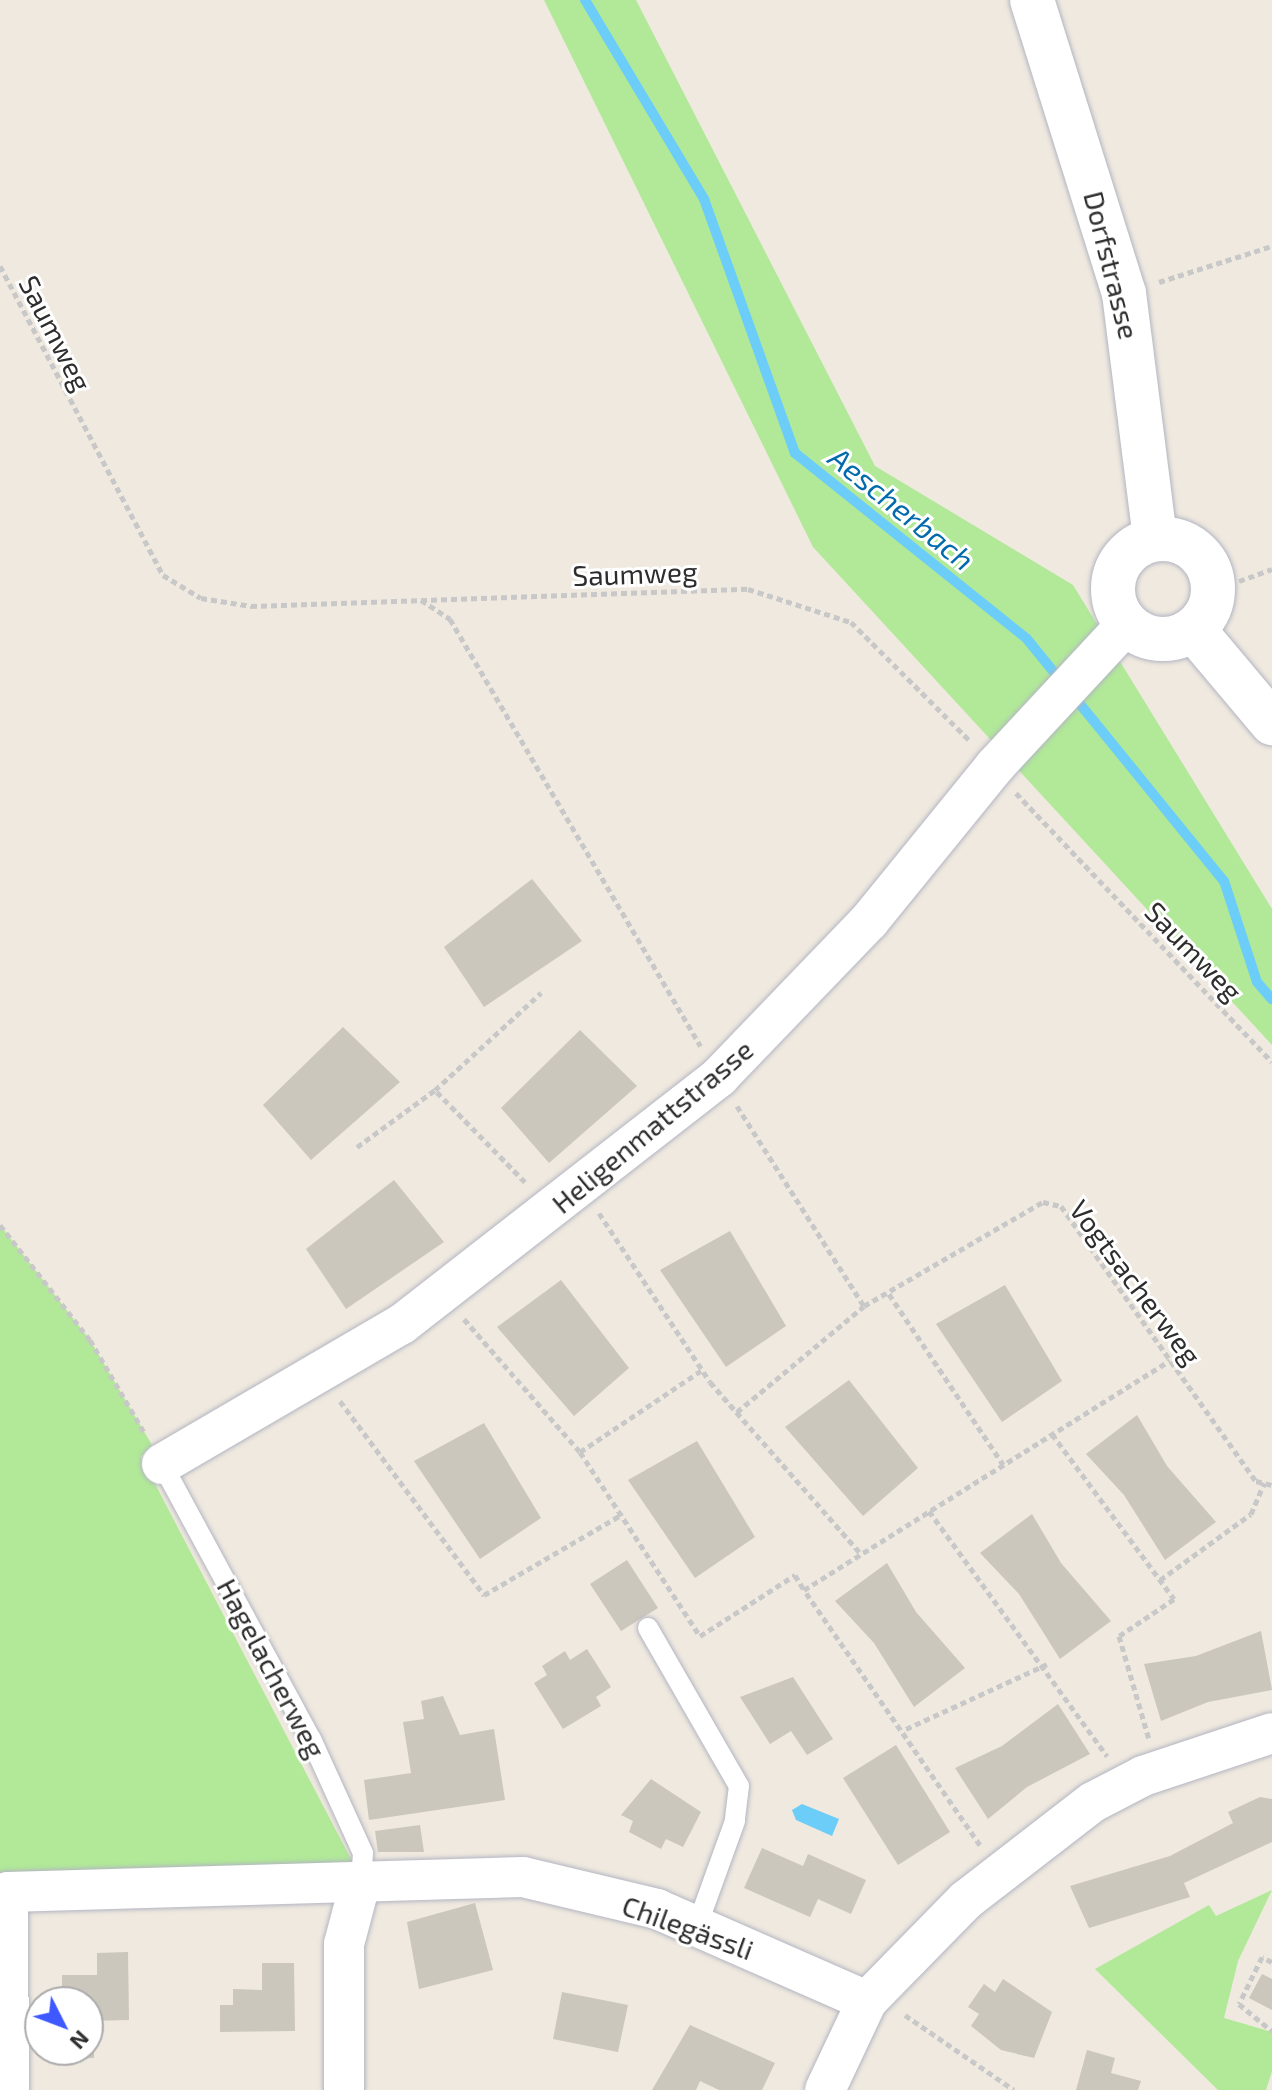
<!DOCTYPE html>
<html>
<head>
<meta charset="utf-8">
<style>
  body { margin:0 }
  #map { position:relative; width:1272px; height:2090px; overflow:hidden; background:#efe9df; font-family:"Exo 2",sans-serif }
  div>[style] { position:absolute }
  .green>* { inset:0; background:#b1e998 }
  .water>* { inset:0; background:#6ccdf8 }
  .stream>* { height:10px; margin:-5px; padding:0 5px; transform-origin:5px; border-radius:5px; background:#6ccdf8 }
  .building>* { inset:0; background:#cbc7bd }
  .path>* { height:5px; margin-top:-2.5px; transform-origin:0; background:repeating-linear-gradient(90deg,#c8c8c8 0 6px,transparent 0 10px) }
  .roads { filter:drop-shadow(0 0 2px #b3b5c2) drop-shadow(0 0 2px #b3b5c2) }
  .service>* { height:20px; margin:-10px; padding:0 10px; transform-origin:10px; border-radius:10px; background:#fff }
  .minor>* { height:40px; margin:-20px; padding:0 20px; transform-origin:20px; border-radius:20px; background:#fff }
  .tertiary>* { height:44px; margin:-22px; padding:0 22px; transform-origin:22px; border-radius:22px; background:#fff }
  .tertiary>.ring { margin:-22px; padding:0; box-sizing:content-box; background:none; border:44px solid #fff; border-radius:50% }
  span { translate:-50% -50%; white-space:nowrap; text-align:center; line-height:1.15; -webkit-text-stroke:6px #fff; paint-order:stroke }
  .street-label { font-size:28px; color:#2d2d2d }
  .water-label { font-size:30px; color:#036bab; font-style:italic }
  .north { position:absolute; left:24px; top:1986px; width:80px; height:80px; box-sizing:border-box; background:#fff; border:2px solid #ababab; border-radius:50%; rotate:132deg; font-size:22px; font-weight:700; line-height:32px; text-align:center; color:#2d2d2d }
  .north::after { content:''; display:block; margin:auto; width:28px; height:36px; background:#3d59ff; clip-path:polygon(50% 0,100% 100%,50% 72%,0 100%) }
</style>
</head>
<body>
<div id="map">
  <div class="green">
    <i style="clip-path:polygon(544px 0,636px 0,875px 466px,1073px 585px,1272px 909px,1272px 1045px,813px 547px)"></i>
    <i style="clip-path:polygon(0 1225px,90px 1340px,152px 1445px,141px 1457px,352px 1861px,331px 1892px,0 1897px)"></i>
    <i style="clip-path:polygon(1272px 1890px,1238px 1961px,1224px 2018px,1272px 2032px,1272px 2071px,1266px 2090px,1218px 2090px,1095px 1969px,1209px 1905px,1216px 1916px)"></i>
  </div>
  <div class="water">
    <i style="clip-path:polygon(802px 1804px,839px 1819px,832px 1836px,796px 1820px,792px 1810px)"></i>
  </div>
  <div class="stream">
    <i style="left:585px;top:0;width:232px;rotate:59.1deg"></i>
    <i style="left:704px;top:199px;width:270px;rotate:70.3deg"></i>
    <i style="left:795px;top:453px;width:297px;rotate:38.7deg"></i>
    <i style="left:1027px;top:639px;width:54px;rotate:51deg"></i>
    <i style="left:1071px;top:693px;width:242px;rotate:50.9deg"></i>
    <i style="left:1224px;top:881px;width:106px;rotate:71.9deg"></i>
    <i style="left:1257px;top:982px;width:23px;rotate:49deg"></i>
  </div>
  <div class="building">
    <i style="clip-path:polygon(532px 879px,582px 941px,484px 1007px,444px 947px)"></i>
    <i style="clip-path:polygon(343px 1027px,400px 1082px,311px 1160px,263px 1105px)"></i>
    <i style="clip-path:polygon(580px 1030px,637px 1086px,549px 1163px,501px 1108px)"></i>
    <i style="clip-path:polygon(394px 1180px,444px 1242px,346px 1309px,306px 1249px)"></i>
    <i style="clip-path:polygon(730px 1231px,786px 1326px,726px 1367px,660px 1270px)"></i>
    <i style="clip-path:polygon(561px 1280px,629px 1368px,574px 1416px,497px 1327px)"></i>
    <i style="clip-path:polygon(1005px 1285px,1062px 1381px,1002px 1422px,936px 1324px)"></i>
    <i style="clip-path:polygon(849px 1380px,918px 1468px,863px 1516px,785px 1427px)"></i>
    <i style="clip-path:polygon(1137px 1415px,1167px 1466px,1216px 1522px,1165px 1560px,1124px 1495px,1086px 1454px)"></i>
    <i style="clip-path:polygon(484px 1423px,541px 1518px,480px 1559px,414px 1461px)"></i>
    <i style="clip-path:polygon(697px 1441px,755px 1537px,695px 1578px,628px 1480px)"></i>
    <i style="clip-path:polygon(1032px 1514px,1061px 1563px,1111px 1621px,1060px 1659px,1019px 1594px,980px 1553px)"></i>
    <i style="clip-path:polygon(627px 1560px,658px 1608px,621px 1631px,590px 1584px)"></i>
    <i style="clip-path:polygon(887px 1563px,916px 1612px,965px 1668px,914px 1707px,874px 1643px,835px 1601px)"></i>
    <i style="clip-path:polygon(1261px 1631px,1272px 1690px,1208px 1702px,1161px 1721px,1144px 1664px,1196px 1656px)"></i>
    <i style="clip-path:polygon(587px 1649px,611px 1687px,596px 1697px,601px 1706px,563px 1729px,534px 1683px,547px 1675px,542px 1666px,565px 1651px,570px 1660px)"></i>
    <i style="clip-path:polygon(793px 1677px,833px 1739px,807px 1755px,791px 1731px,770px 1744px,740px 1697px)"></i>
    <i style="clip-path:polygon(443px 1696px,460px 1735px,494px 1729px,505px 1800px,369px 1820px,364px 1780px,411px 1773px,403px 1722px,424px 1719px,421px 1701px)"></i>
    <i style="clip-path:polygon(1058px 1704px,1090px 1754px,1027px 1787px,988px 1819px,955px 1768px,1002px 1746px)"></i>
    <i style="clip-path:polygon(896px 1745px,950px 1832px,898px 1865px,843px 1778px)"></i>
    <i style="clip-path:polygon(651px 1779px,701px 1812px,683px 1847px,666px 1839px,661px 1849px,629px 1832px,633px 1821px,621px 1815px)"></i>
    <i style="clip-path:polygon(1260px 1797px,1272px 1799px,1272px 1842px,1184px 1883px,1190px 1897px,1089px 1928px,1070px 1886px,1170px 1856px,1233px 1823px,1228px 1812px)"></i>
    <i style="clip-path:polygon(420px 1825px,424px 1852px,378px 1852px,375px 1831px)"></i>
    <i style="clip-path:polygon(762px 1848px,803px 1866px,808px 1854px,866px 1880px,851px 1914px,818px 1899px,810px 1917px,744px 1888px)"></i>
    <i style="clip-path:polygon(475px 1903px,493px 1970px,419px 1989px,407px 1922px)"></i>
    <i style="clip-path:polygon(128px 1952px,129px 2020px,88px 2021px,88px 2002px,62px 2002px,62px 1975px,97px 1975px,97px 1953px)"></i>
    <i style="clip-path:polygon(262px 1963px,294px 1963px,295px 2031px,220px 2032px,220px 2005px,233px 2005px,233px 1989px,262px 1990px)"></i>
    <i style="clip-path:polygon(1262px 1974px,1272px 1979px,1272px 2010px,1249px 1998px)"></i>
    <i style="clip-path:polygon(1003px 1979px,1052px 2012px,1034px 2058px,1001px 2050px,971px 2026px,979px 2014px,968px 2007px,984px 1984px,995px 1992px)"></i>
    <i style="clip-path:polygon(562px 1992px,628px 2005px,618px 2052px,553px 2039px)"></i>
    <i style="clip-path:polygon(690px 2025px,775px 2063px,762px 2090px,719px 2090px,700px 2081px,696px 2090px,652px 2090px)"></i>
    <i style="clip-path:polygon(94px 2027px,94px 2058px,64px 2059px,63px 2050px,88px 2050px,88px 2028px)"></i>
    <i style="clip-path:polygon(1087px 2050px,1115px 2058px,1111px 2073px,1141px 2081px,1138px 2090px,1076px 2090px)"></i>
  </div>
  <div class="path">
    <i style="left:0;top:266px;width:349px;rotate:62.2deg"></i>
    <i style="left:163px;top:575px;width:44px;rotate:31.2deg"></i>
    <i style="left:201px;top:598px;width:51px;rotate:9.1deg"></i>
    <i style="left:251px;top:606px;width:497px;rotate:-2deg"></i>
    <i style="left:748px;top:589px;width:108px;rotate:17.8deg"></i>
    <i style="left:851px;top:622px;width:168px;rotate:45deg"></i>
    <i style="left:1159px;top:282px;width:119px;rotate:-17.7deg"></i>
    <i style="left:1239px;top:581px;width:35px;rotate:-20deg"></i>
    <i style="left:421px;top:600px;width:35px;rotate:33deg"></i>
    <i style="left:450px;top:619px;width:495px;rotate:59.6deg"></i>
    <i style="left:1016px;top:793px;width:371px;rotate:46.4deg"></i>
    <i style="left:737px;top:1106px;width:237px;rotate:57.6deg"></i>
    <i style="left:864px;top:1306px;width:207px;rotate:-30.2deg"></i>
    <i style="left:1043px;top:1202px;width:18px;rotate:13deg"></i>
    <i style="left:1061px;top:1206px;width:337px;rotate:54.7deg"></i>
    <i style="left:1256px;top:1481px;width:16px;rotate:14deg"></i>
    <i style="left:357px;top:1147px;width:97px;rotate:-36.2deg"></i>
    <i style="left:525px;top:1182px;width:129px;rotate:-134.4deg"></i>
    <i style="left:435px;top:1090px;width:144px;rotate:-42.5deg"></i>
    <i style="left:599px;top:1213px;width:202px;rotate:56.7deg"></i>
    <i style="left:710px;top:1382px;width:229px;rotate:48.7deg"></i>
    <i style="left:0;top:1225px;width:146px;rotate:52deg"></i>
    <i style="left:90px;top:1340px;width:109px;rotate:59.7deg"></i>
    <i style="left:889px;top:1294px;width:205px;rotate:56.2deg"></i>
    <i style="left:464px;top:1319px;width:176px;rotate:48.9deg"></i>
    <i style="left:580px;top:1452px;width:220px;rotate:56.9deg"></i>
    <i style="left:700px;top:1636px;width:113px;rotate:-32.7deg"></i>
    <i style="left:795px;top:1575px;width:17px;rotate:59deg"></i>
    <i style="left:340px;top:1401px;width:242px;rotate:53.4deg"></i>
    <i style="left:484px;top:1595px;width:159px;rotate:-30.3deg"></i>
    <i style="left:737px;top:1412px;width:165px;rotate:-39.8deg"></i>
    <i style="left:1052px;top:1434px;width:205px;rotate:53.5deg"></i>
    <i style="left:1174px;top:1599px;width:66px;rotate:146.1deg"></i>
    <i style="left:1119px;top:1636px;width:107px;rotate:73.8deg"></i>
    <i style="left:580px;top:1452px;width:147px;rotate:-33.9deg"></i>
    <i style="left:929px;top:1511px;width:303px;rotate:54deg"></i>
    <i style="left:1160px;top:1580px;width:112px;rotate:-36deg"></i>
    <i style="left:1251px;top:1514px;width:34px;rotate:-67deg"></i>
    <i style="left:906px;top:1729px;width:155px;rotate:-24.7deg"></i>
    <i style="left:980px;top:1845px;width:310px;rotate:-124.6deg"></i>
    <i style="left:804px;top:1590px;width:432px;rotate:-32.1deg"></i>
    <i style="left:1272px;top:1962px;width:11px;rotate:-153deg"></i>
    <i style="left:1262px;top:1957px;width:52px;rotate:116.1deg"></i>
    <i style="left:1239px;top:2004px;width:43px;rotate:39.3deg"></i>
    <i style="left:905px;top:2015px;width:132px;rotate:34.5deg"></i>
  </div>
  <div class="roads">
    <div class="service">
      <i style="left:162px;top:1464px;width:313px;rotate:61.6deg"></i>
      <i style="left:311px;top:1739px;width:125px;rotate:65.5deg"></i>
      <i style="left:363px;top:1853px;width:27px;rotate:94deg"></i>
      <i style="left:648px;top:1628px;width:182px;rotate:60.1deg"></i>
      <i style="left:739px;top:1786px;width:35px;rotate:97deg"></i>
      <i style="left:735px;top:1821px;width:112px;rotate:109.9deg"></i>
    </div>
    <div class="minor">
      <i style="left:162px;top:1464px;width:278px;rotate:-30.3deg"></i>
      <i style="left:402px;top:1324px;width:402px;rotate:-37.9deg"></i>
      <i style="left:719px;top:1077px;width:216px;rotate:-46.1deg"></i>
      <i style="left:869px;top:921px;width:200px;rotate:-50.9deg"></i>
      <i style="left:995px;top:766px;width:194px;rotate:-47.1deg"></i>
      <i style="left:9px;top:2090px;width:198px;rotate:-90.3deg"></i>
      <i style="left:8px;top:1892px;width:515px;rotate:-1.67deg"></i>
      <i style="left:523px;top:1877px;width:138px;rotate:13.4deg"></i>
      <i style="left:657px;top:1909px;width:229px;rotate:23.7deg"></i>
      <i style="left:867px;top:2001px;width:141px;rotate:-45.6deg"></i>
      <i style="left:966px;top:1900px;width:160px;rotate:-37.7deg"></i>
      <i style="left:1093px;top:1802px;width:56px;rotate:-27.5deg"></i>
      <i style="left:1143px;top:1776px;width:136px;rotate:-18.4deg"></i>
      <i style="left:344px;top:2090px;width:146px;rotate:-90deg"></i>
      <i style="left:344px;top:1944px;width:66px;rotate:-75.1deg"></i>
      <i style="left:825px;top:2090px;width:98px;rotate:-64.7deg"></i>
    </div>
    <div class="tertiary">
      <i style="left:1032px;top:0;width:307px;rotate:72.6deg"></i>
      <i style="left:1124px;top:293px;width:248px;rotate:82.8deg"></i>
      <i class="ring" style="left:1113px;top:539px;width:56px;height:56px"></i>
      <i style="left:1193px;top:629px;width:123px;rotate:50deg"></i>
    </div>
  </div>
  <div class="street-label">
    <span style="left:1112px;top:265px;rotate:76deg">Dorfstrasse</span>
    <span style="left:56px;top:333px;rotate:63deg">Saumweg</span>
    <span style="left:635px;top:573px;rotate:-2deg">Saumweg</span>
    <span style="left:1194px;top:951px;rotate:46deg">Saumweg</span>
    <span style="left:652px;top:1126px;rotate:-40deg">Heligenmattstrasse</span>
    <span style="left:1136px;top:1282px;rotate:53deg">Vogtsacherweg</span>
    <span style="left:272px;top:1668px;rotate:62deg">Hagelacherweg</span>
    <span style="left:688px;top:1927px;rotate:20deg">Chilegässli</span>
  </div>
  <div class="water-label">
    <span style="left:902px;top:508px;rotate:39deg">Aescherbach</span>
  </div>
  <div class="north">N</div>
</div>
</body>
</html>
